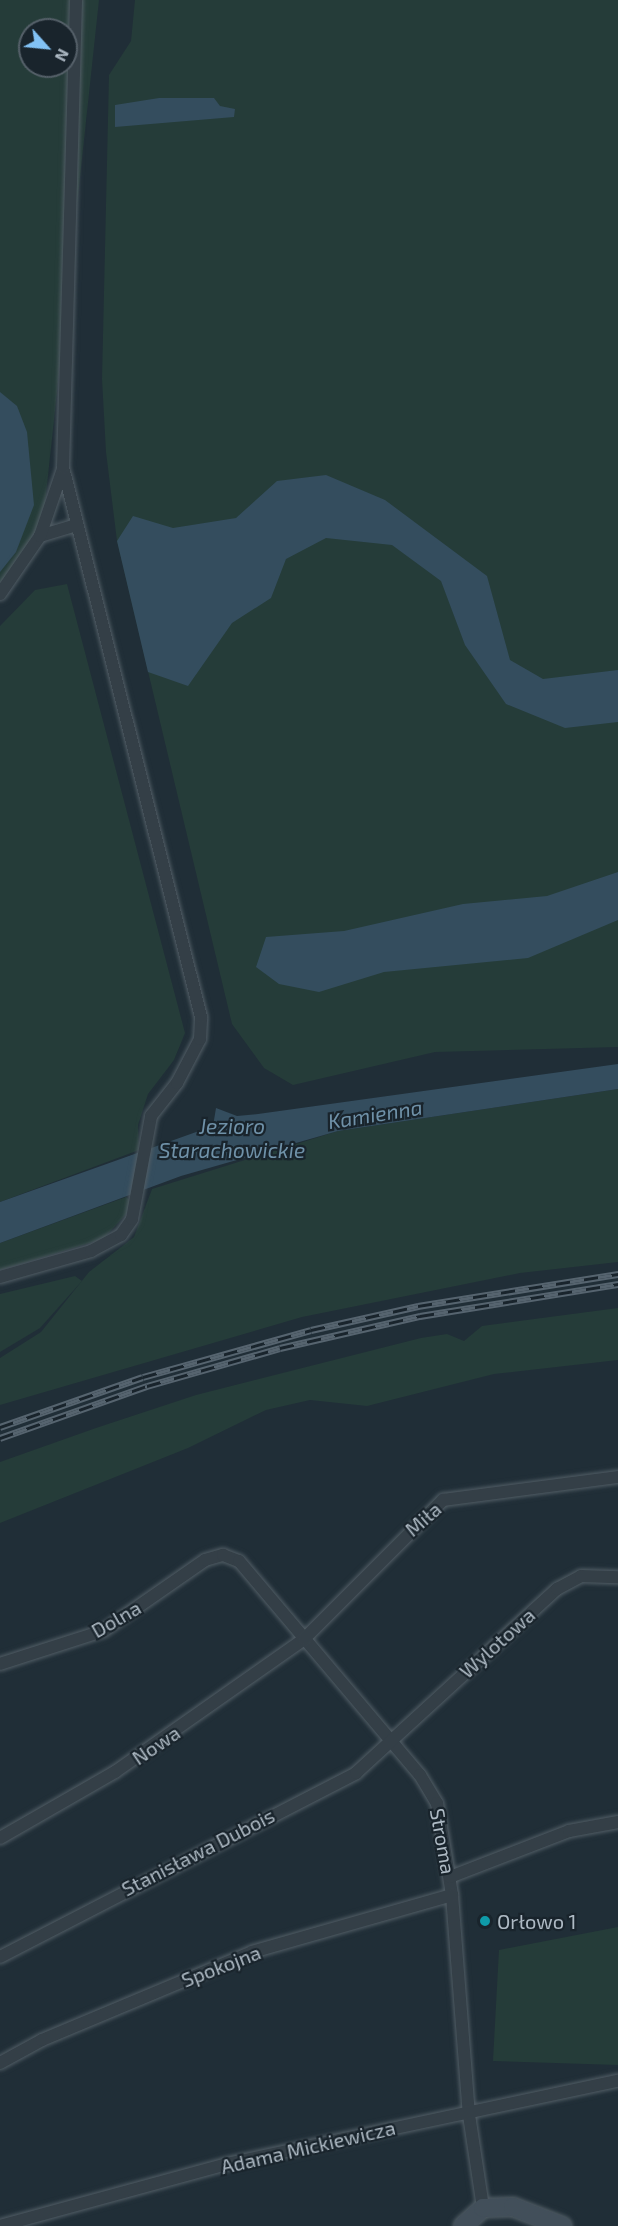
<!DOCTYPE html>
<html>
<head>
<meta charset="utf-8">
<style>
  body { margin:0 }
  #map { position:relative; width:618px; height:2226px; overflow:hidden; background:#202e37; font-family:"Exo 2",sans-serif }
  div>[style] { position:absolute }
  .green>* { inset:0; background:#253c39 }
  .water>* { inset:0; background:#344d5e }
  .roads { filter:drop-shadow(0 0 2px #515d65) drop-shadow(0 0 2px #515d65) }
  .street>* { height:12px; margin:-6px; padding:0 6px; transform-origin:6px; border-radius:6px; background:#343f47 }
  .secondary>* { height:18px; margin:-9px; padding:0 9px; transform-origin:9px; border-radius:9px; background:#424f5a }
  .rail>* { height:7px; margin-top:-3.5px; transform-origin:0; background:repeating-linear-gradient(90deg,#19242c 0 14px,#56646f 0 28px); box-sizing:border-box; border-block:2px solid #56646f }
  .dots>* { width:16px; height:16px; translate:-50% -50%; box-sizing:border-box; border:3px solid #19242c; border-radius:50% }
  span { translate:-50% -50%; white-space:nowrap; text-align:center; line-height:1.15; -webkit-text-stroke:4.5px #19242c; paint-order:stroke }
  .street-label { font-size:20px; color:#aebac4 }
  .poi-label { font-size:20px; color:#aebac4 }
  .left { translate:0 -50%; text-align:left }
  .water-label { font-size:21px; color:#6f91a8; font-style:italic }
  .north { position:absolute; left:18px; top:18px; width:60px; height:60px; box-sizing:border-box; background:#19242c; border:2px solid #556069; border-radius:50%; rotate:117deg; font-size:16px; font-weight:700; line-height:24px; text-align:center; color:#aebac4 }
  .north::after { content:''; display:block; margin:auto; width:21px; height:27px; background:#82c2f5; clip-path:polygon(50% 0,100% 100%,50% 72%,0 100%) }
</style>
</head>
<body>
<div id="map">
  <div class="green">
    <i style="clip-path:polygon(evenodd,0 0,99px 0,41px 541px,0 582px,0 0,30px 30px,66px 30px,66px 66px,30px 66px,30px 30px)"></i>
    <i style="clip-path:polygon(135px 0,618px 0,618px 1047px,435px 1052px,293px 1085px,264px 1068px,232px 1024px,117px 541px,106px 452px,102px 379px,109px 75px,131px 41px)"></i>
    <i style="clip-path:polygon(67px 584px,185px 1033px,174px 1060px,148px 1094px,138px 1125px,139px 1150px,0 1202px,0 626px,35px 590px)"></i>
    <i style="clip-path:polygon(618px 1089px,618px 1262px,520px 1273px,302px 1317px,0 1405px,0 1358px,41px 1332px,89px 1272px,134px 1237px,152px 1189px,338px 1131px)"></i>
    <i style="clip-path:polygon(126px 1197px,132px 1202px,130px 1210px,103px 1239px,0 1270px,0 1243px)"></i>
    <i style="clip-path:polygon(75px 1276px,82px 1281px,40px 1328px,0 1352px,0 1294px)"></i>
    <i style="clip-path:polygon(618px 1308px,618px 1360px,494px 1374px,367px 1406px,310px 1400px,266px 1410px,188px 1448px,0 1523px,0 1462px,96px 1428px,196px 1395px,421px 1338px,447px 1334px,464px 1341px,482px 1326px)"></i>
    <i style="clip-path:polygon(618px 1927px,618px 2065px,493px 2061px,499px 1950px)"></i>
  </div>
  <div class="water">
    <i style="clip-path:polygon(159px 98px,214px 98px,220px 106px,235px 109px,234px 117px,115px 127px,115px 105px)"></i>
    <i style="clip-path:polygon(0 392px,17px 406px,27px 432px,34px 505px,16px 552px,0 572px)"></i>
    <i style="clip-path:polygon(326px 475px,385px 500px,487px 576px,510px 660px,543px 679px,618px 670px,618px 722px,565px 728px,506px 704px,465px 645px,441px 581px,392px 545px,326px 538px,286px 559px,271px 598px,232px 623px,188px 686px,148px 672px,117px 541px,133px 516px,173px 528px,236px 518px,277px 481px)"></i>
    <i style="clip-path:polygon(618px 872px,618px 920px,528px 958px,384px 972px,319px 992px,279px 984px,256px 967px,266px 937px,344px 931px,463px 904px,547px 896px)"></i>
    <i style="clip-path:polygon(618px 1064px,618px 1089px,338px 1131px,181px 1176px,0 1243px,0 1202px,213px 1126px,216px 1108px,237px 1116px,258px 1114px)"></i>
  </div>
  <div class="roads">
    <div class="street">
      <i style="left:40px;top:536px;width:38px;rotate:-17deg"></i>
      <i style="left:0;top:594px;width:70px;rotate:-55.4deg"></i>
      <i style="left:40px;top:536px;width:71px;rotate:-71.1deg"></i>
      <i style="left:0;top:1277px;width:95px;rotate:-15.9deg"></i>
      <i style="left:91px;top:1251px;width:34px;rotate:-28deg"></i>
      <i style="left:121px;top:1235px;width:19px;rotate:-55deg"></i>
      <i style="left:132px;top:1219px;width:105px;rotate:-79.5deg"></i>
      <i style="left:151px;top:1116px;width:42px;rotate:-51.8deg"></i>
      <i style="left:177px;top:1083px;width:50px;rotate:-62.4deg"></i>
      <i style="left:200px;top:1039px;width:22px;rotate:-87deg"></i>
      <i style="left:201px;top:1017px;width:567px;rotate:-104.09deg"></i>
      <i style="left:63px;top:467px;width:467px;rotate:-88.4deg"></i>
      <i style="left:0;top:1664px;width:108px;rotate:-17.8deg"></i>
      <i style="left:103px;top:1631px;width:124px;rotate:-34.8deg"></i>
      <i style="left:205px;top:1560px;width:19px;rotate:-16deg"></i>
      <i style="left:223px;top:1555px;width:17px;rotate:21deg"></i>
      <i style="left:239px;top:1561px;width:280px;rotate:49.8deg"></i>
      <i style="left:420px;top:1775px;width:33px;rotate:59deg"></i>
      <i style="left:437px;top:1803px;width:93px;rotate:80.7deg"></i>
      <i style="left:452px;top:1895px;width:221px;rotate:85.6deg"></i>
      <i style="left:469px;top:2115px;width:94px;rotate:81.4deg"></i>
      <i style="left:0;top:1838px;width:133px;rotate:-29.9deg"></i>
      <i style="left:115px;top:1772px;width:231px;rotate:-35.1deg"></i>
      <i style="left:304px;top:1639px;width:197px;rotate:-45deg"></i>
      <i style="left:443px;top:1500px;width:177px;rotate:-7.5deg"></i>
      <i style="left:450px;top:1877px;width:128px;rotate:-21.1deg"></i>
      <i style="left:569px;top:1831px;width:50px;rotate:-10.4deg"></i>
      <i style="left:0;top:1957px;width:401px;rotate:-27.3deg"></i>
      <i style="left:356px;top:1773px;width:273px;rotate:-42.5deg"></i>
      <i style="left:557px;top:1589px;width:27px;rotate:-28deg"></i>
      <i style="left:581px;top:1576px;width:37px;rotate:2deg"></i>
      <i style="left:0;top:2063px;width:48px;rotate:-28.7deg"></i>
      <i style="left:42px;top:2040px;width:228px;rotate:-22.7deg"></i>
      <i style="left:252px;top:1952px;width:208px;rotate:-15.9deg"></i>
      <i style="left:0;top:2226px;width:234px;rotate:-15.3deg"></i>
      <i style="left:226px;top:2164px;width:401px;rotate:-12deg"></i>
    </div>
    <div class="secondary">
      <i style="left:463px;top:2226px;width:27px;rotate:-42deg"></i>
      <i style="left:483px;top:2208px;width:30px;rotate:-2deg"></i>
      <i style="left:513px;top:2207px;width:53px;rotate:21.2deg"></i>
    </div>
  </div>
  <div class="rail">
    <i style="left:0;top:1427px;width:151px;rotate:-19.3deg"></i>
    <i style="left:143px;top:1377px;width:174px;rotate:-15.6deg"></i>
    <i style="left:311px;top:1330px;width:110px;rotate:-12.6deg"></i>
    <i style="left:418px;top:1306px;width:203px;rotate:-9.1deg"></i>
    <i style="left:0;top:1438px;width:156px;rotate:-19.5deg"></i>
    <i style="left:147px;top:1386px;width:138px;rotate:-15.9deg"></i>
    <i style="left:280px;top:1348px;width:144px;rotate:-12.9deg"></i>
    <i style="left:420px;top:1316px;width:201px;rotate:-9.2deg"></i>
  </div>
  <div class="dots">
    <i style="left:485px;top:1921px;background:#0f9aa8"></i>
  </div>
  <div class="street-label">
    <span style="left:423px;top:1519px;rotate:-41deg">Miła</span>
    <span style="left:116px;top:1619px;rotate:-30deg">Dolna</span>
    <span style="left:497px;top:1643px;rotate:-42deg">Wylotowa</span>
    <span style="left:156px;top:1745px;rotate:-34deg">Nowa</span>
    <span style="left:443px;top:1841px;rotate:80deg">Stroma</span>
    <span style="left:198px;top:1852px;rotate:-27deg">Stanisława Dubois</span>
    <span style="left:221px;top:1966px;rotate:-21deg">Spokojna</span>
    <span style="left:308px;top:2147px;rotate:-13deg">Adama Mickiewicza</span>
  </div>
  <div class="poi-label">
    <span class="left" style="left:497px;top:1921px">Orłowo 1</span>
  </div>
  <div class="water-label">
    <span style="left:375px;top:1114px;rotate:-9deg">Kamienna</span>
    <span style="left:232px;top:1138px">Jezioro<br>Starachowickie</span>
  </div>
  <div class="north">N</div>
</div>
</body>
</html>
